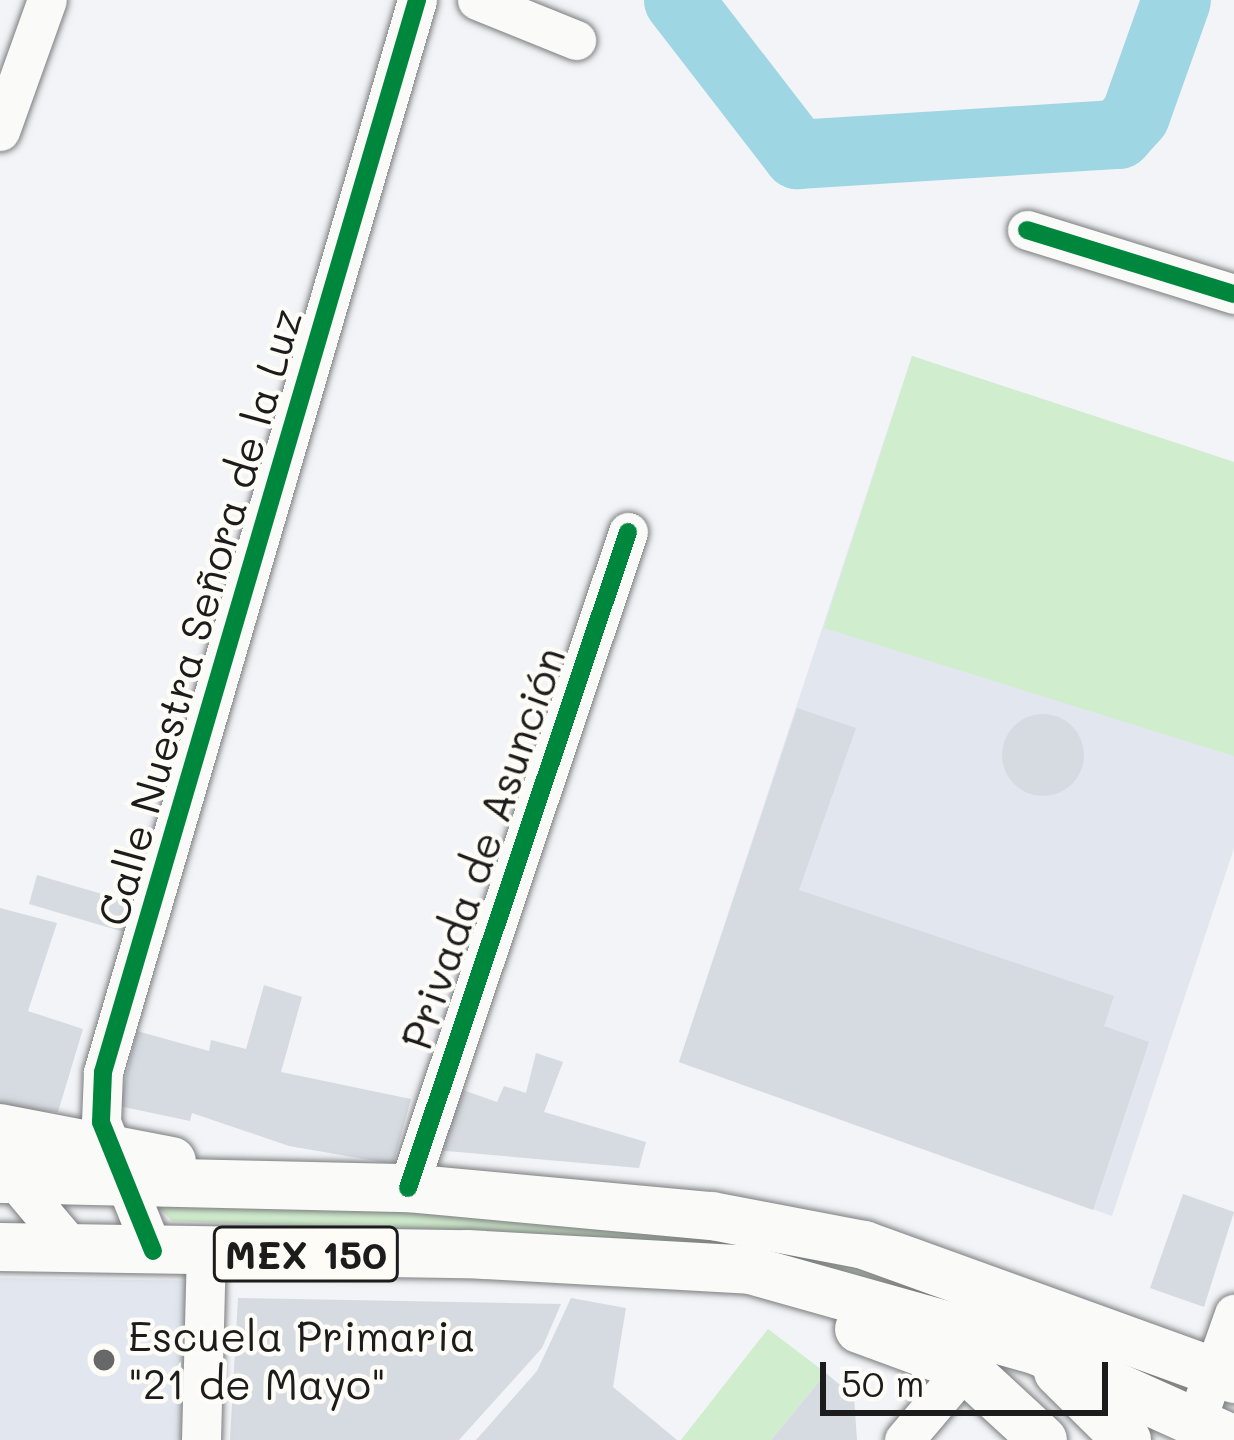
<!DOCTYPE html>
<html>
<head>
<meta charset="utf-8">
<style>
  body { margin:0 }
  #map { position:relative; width:1234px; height:1440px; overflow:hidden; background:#f2f4f7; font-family:Mali,sans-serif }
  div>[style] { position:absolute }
  .built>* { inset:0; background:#e2e7ef }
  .green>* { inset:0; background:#d0edcd }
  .river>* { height:69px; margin:-34.5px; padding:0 34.5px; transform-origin:34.5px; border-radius:34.5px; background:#9fd6e3 }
  .building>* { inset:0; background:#d6dbe2 }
  .round { border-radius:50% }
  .roads { filter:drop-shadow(0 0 3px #7c7d7f) drop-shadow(0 0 3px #7c7d7f) }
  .minor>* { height:39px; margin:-19.5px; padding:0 19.5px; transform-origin:19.5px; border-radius:19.5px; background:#fafaf9 }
  .major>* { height:48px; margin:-24px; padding:0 24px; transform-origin:24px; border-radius:24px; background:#fafaf9 }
  .cycleway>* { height:18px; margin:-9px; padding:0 9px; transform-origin:9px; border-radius:9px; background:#00873e }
  .dots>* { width:33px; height:33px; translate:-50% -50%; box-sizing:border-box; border:6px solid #fdfcf7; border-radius:50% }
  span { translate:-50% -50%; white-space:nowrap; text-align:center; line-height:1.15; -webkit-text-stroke:9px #fdfcf7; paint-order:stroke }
  .shield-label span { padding:3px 9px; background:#fdfcf7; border:3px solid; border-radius:9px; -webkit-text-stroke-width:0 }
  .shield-label { font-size:39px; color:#1c1c1c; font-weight:700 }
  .street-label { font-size:42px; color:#1c1c1c }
  .poi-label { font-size:42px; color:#1c1c1c }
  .left { translate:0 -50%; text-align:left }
  .scale { position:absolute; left:820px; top:1362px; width:288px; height:54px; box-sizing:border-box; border:6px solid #1c1c1c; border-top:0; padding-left:15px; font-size:36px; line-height:42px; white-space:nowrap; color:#1c1c1c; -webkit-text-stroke:9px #fdfcf7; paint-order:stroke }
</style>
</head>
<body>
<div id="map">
  <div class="built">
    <i style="clip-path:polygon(912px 356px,1234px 462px,1234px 848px,1112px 1216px,679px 1062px)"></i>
    <i style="clip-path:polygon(0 1278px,212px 1281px,205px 1440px,0 1440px)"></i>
  </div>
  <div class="green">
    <i style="clip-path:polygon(912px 356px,1234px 462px,1234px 756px,824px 628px)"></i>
    <i style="clip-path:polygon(154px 1202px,648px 1222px,900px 1278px,897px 1290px,647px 1240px,172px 1221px)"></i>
    <i style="clip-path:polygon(768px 1329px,826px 1373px,771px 1440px,681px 1440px)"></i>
  </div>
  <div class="river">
    <i style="left:678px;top:0;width:195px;rotate:52.3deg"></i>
    <i style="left:797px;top:154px;width:322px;rotate:-3.6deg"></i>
    <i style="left:1118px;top:134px;width:25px;rotate:-48deg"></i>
    <i style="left:1135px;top:115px;width:122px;rotate:-70.4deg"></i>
  </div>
  <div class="building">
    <i style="clip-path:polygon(797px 708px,856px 728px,799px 890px,1114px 996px,1104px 1026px,1149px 1042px,1093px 1210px,679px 1062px)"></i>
    <i class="round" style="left:1002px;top:714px;width:82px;height:82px"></i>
    <i style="clip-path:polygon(37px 875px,143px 906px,134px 935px,29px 904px)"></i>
    <i style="clip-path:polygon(0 908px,57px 923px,28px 1011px,83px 1029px,58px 1112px,0 1109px)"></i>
    <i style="clip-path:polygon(264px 985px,302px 997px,281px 1072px,411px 1099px,393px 1164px,289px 1146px,192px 1113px,190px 1121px,119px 1106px,137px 1031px,209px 1051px,211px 1040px,246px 1049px)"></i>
    <i style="clip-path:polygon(536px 1053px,563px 1062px,544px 1112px,646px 1142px,639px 1168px,435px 1150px,460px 1089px,497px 1102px,504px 1086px,526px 1093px)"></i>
    <i style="clip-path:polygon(1183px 1194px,1234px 1212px,1204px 1307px,1150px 1288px)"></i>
    <i style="clip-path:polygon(238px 1298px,561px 1304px,542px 1348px,459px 1440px,230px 1440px)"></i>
    <i style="clip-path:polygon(571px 1298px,626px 1308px,613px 1387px,677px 1440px,476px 1440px,537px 1371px)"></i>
    <i style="clip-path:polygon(826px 1373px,854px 1397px,857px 1440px,771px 1440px)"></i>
  </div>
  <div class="roads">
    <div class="minor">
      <i style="left:477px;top:0;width:107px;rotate:22deg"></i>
      <i style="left:0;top:131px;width:139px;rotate:-70.3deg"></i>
      <i style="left:1027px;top:230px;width:217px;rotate:17.2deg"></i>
      <i style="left:2px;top:1165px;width:109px;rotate:49.9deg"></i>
      <i style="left:408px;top:1188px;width:692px;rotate:-71.46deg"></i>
      <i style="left:153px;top:1251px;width:139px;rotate:-112deg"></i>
      <i style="left:101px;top:1122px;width:50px;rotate:-87.7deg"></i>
      <i style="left:103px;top:1072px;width:1117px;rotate:-73.67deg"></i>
      <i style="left:1195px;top:1424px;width:117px;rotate:-70.5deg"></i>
      <i style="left:201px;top:1440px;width:187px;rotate:-88.5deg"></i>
      <i style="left:904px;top:1440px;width:94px;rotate:-49.7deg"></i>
    </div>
    <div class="major">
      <i style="left:0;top:1128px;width:175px;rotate:10.9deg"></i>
      <i style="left:0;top:1179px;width:408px;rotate:1.3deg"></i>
      <i style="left:408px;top:1188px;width:305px;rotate:5.3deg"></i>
      <i style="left:712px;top:1216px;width:155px;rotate:10.8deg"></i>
      <i style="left:864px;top:1245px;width:394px;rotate:19.9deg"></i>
      <i style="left:0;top:1247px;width:467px;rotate:0.9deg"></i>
      <i style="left:467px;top:1254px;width:283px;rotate:3.2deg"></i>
      <i style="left:750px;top:1270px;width:296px;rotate:15.7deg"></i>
      <i style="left:1035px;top:1350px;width:218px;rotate:24.3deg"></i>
      <i style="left:859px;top:1329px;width:113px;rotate:20.2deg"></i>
      <i style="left:965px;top:1368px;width:106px;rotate:42.7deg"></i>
      <i style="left:1058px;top:1372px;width:97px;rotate:44.6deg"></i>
    </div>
  </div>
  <div class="cycleway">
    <i style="left:1027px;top:230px;width:217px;rotate:17.2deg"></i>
    <i style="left:408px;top:1188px;width:692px;rotate:-71.46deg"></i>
    <i style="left:153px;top:1251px;width:139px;rotate:-112deg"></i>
    <i style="left:101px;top:1122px;width:50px;rotate:-87.7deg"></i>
    <i style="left:103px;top:1072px;width:1117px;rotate:-73.67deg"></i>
  </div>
  <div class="dots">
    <i style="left:104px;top:1360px;background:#676869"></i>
  </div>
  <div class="shield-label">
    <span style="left:306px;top:1254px">MEX 150</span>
  </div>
  <div class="street-label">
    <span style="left:199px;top:617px;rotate:-74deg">Calle Nuestra Señora de la Luz</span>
    <span style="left:483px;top:848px;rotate:-71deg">Privada de Asunción</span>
  </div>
  <div class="poi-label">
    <span class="left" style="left:128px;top:1360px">Escuela Primaria<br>"21 de Mayo"</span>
  </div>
  <div class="scale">50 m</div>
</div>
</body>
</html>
